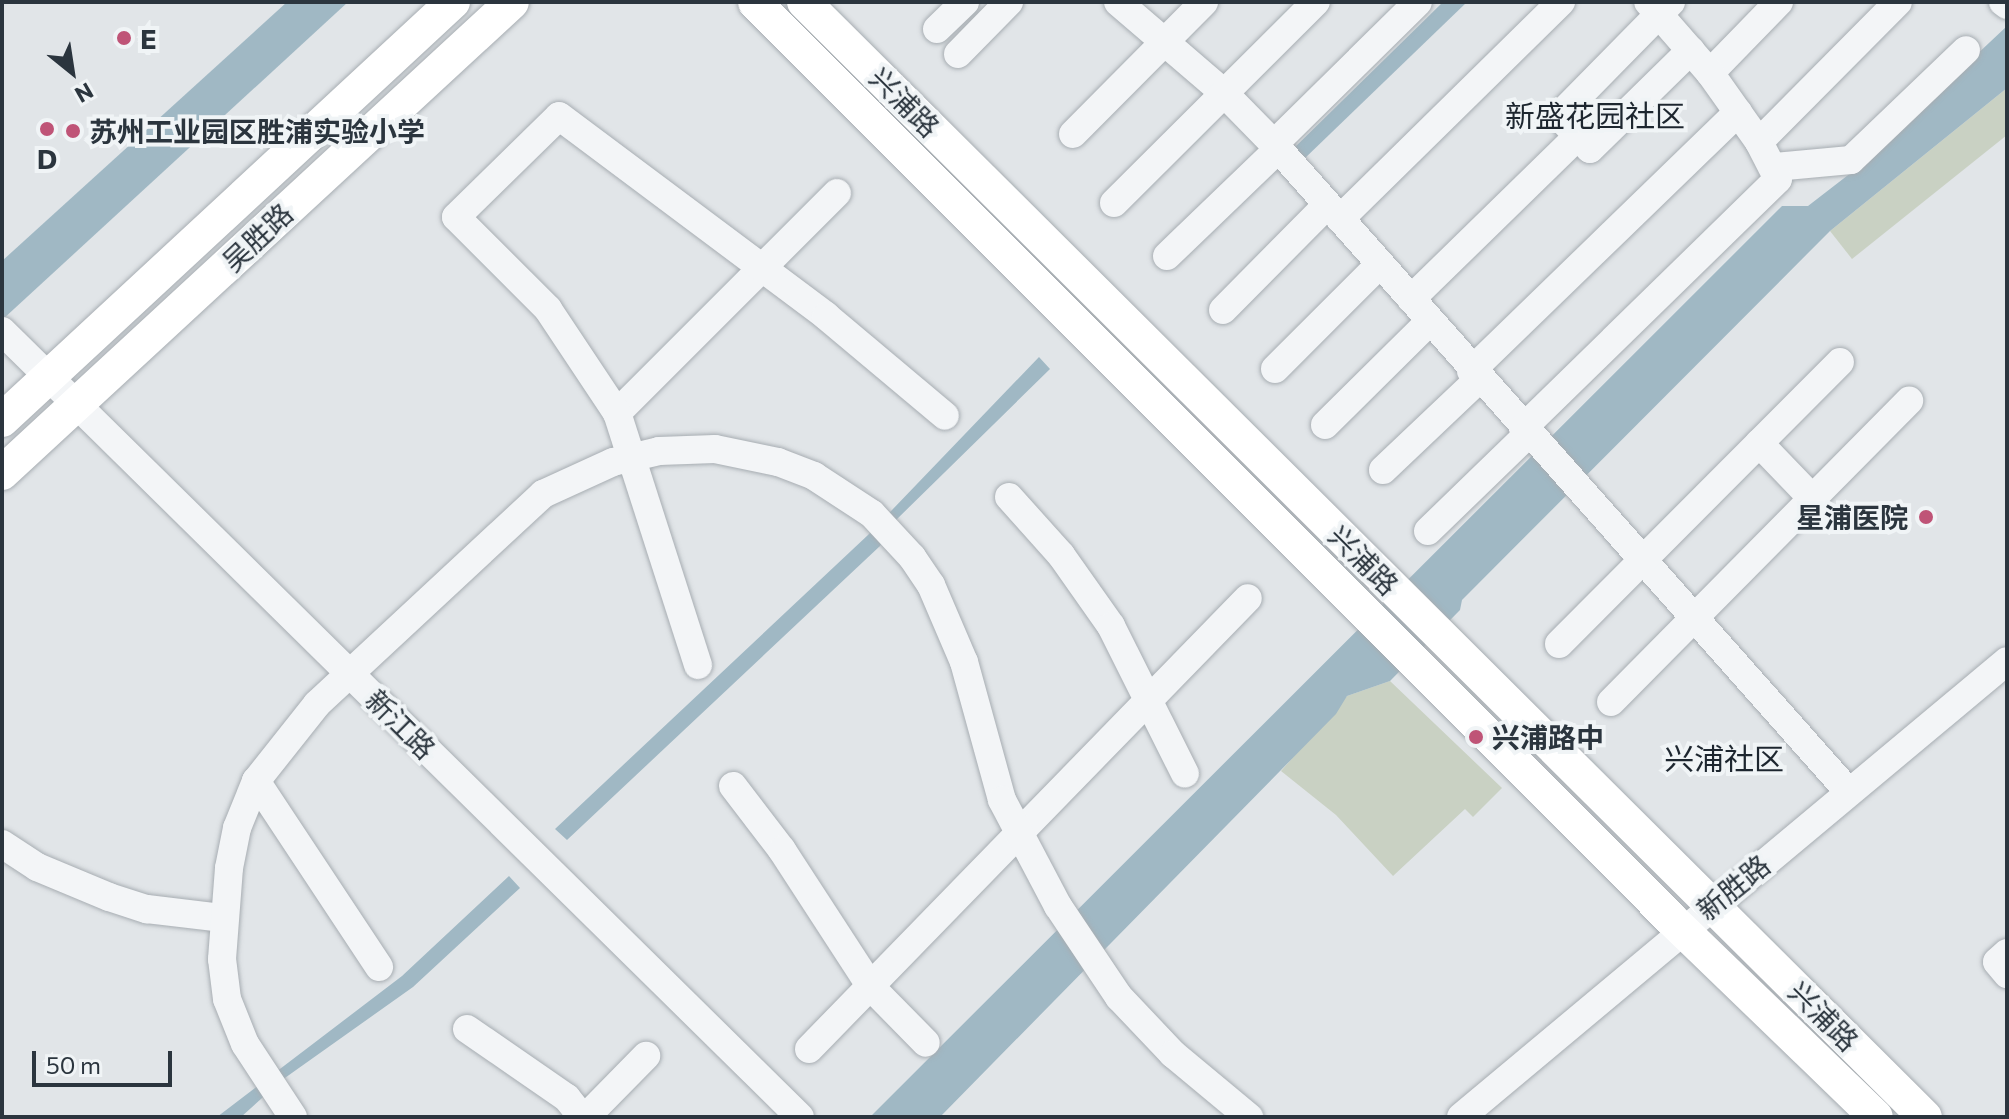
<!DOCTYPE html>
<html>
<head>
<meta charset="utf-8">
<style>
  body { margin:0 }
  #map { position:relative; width:2009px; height:1119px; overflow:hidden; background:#e1e5e8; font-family:Commissioner,"Noto Sans SC",sans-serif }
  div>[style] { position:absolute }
  .green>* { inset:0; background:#c9d1c3 }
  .water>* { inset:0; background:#a0b8c4 }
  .roads { filter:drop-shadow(0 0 2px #a7adb2) drop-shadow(0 0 2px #a7adb2) }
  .minor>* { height:28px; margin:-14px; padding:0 14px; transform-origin:14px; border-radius:14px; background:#f3f5f7 }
  .major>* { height:34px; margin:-17px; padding:0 17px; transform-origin:17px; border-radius:17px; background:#fff }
  .dots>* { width:22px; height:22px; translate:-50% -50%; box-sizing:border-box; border:4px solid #f0f4f6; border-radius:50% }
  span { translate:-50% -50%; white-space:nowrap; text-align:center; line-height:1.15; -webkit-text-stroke:8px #f0f4f6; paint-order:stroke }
  .poi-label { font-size:28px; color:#2b353e; font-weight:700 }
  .left { translate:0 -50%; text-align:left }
  .right { translate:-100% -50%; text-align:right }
  .street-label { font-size:28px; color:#2b353e }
  .neighbourhood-label { font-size:30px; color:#1d262f }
  .frame { position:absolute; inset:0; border:4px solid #2b353e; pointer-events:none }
  .north { position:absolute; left:32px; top:32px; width:80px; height:80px; -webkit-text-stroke:6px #f0f4f6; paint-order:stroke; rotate:150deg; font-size:22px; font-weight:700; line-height:32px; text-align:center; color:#2b353e }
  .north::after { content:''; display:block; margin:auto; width:28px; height:36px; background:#2b353e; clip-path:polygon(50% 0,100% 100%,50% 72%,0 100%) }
  .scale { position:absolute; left:32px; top:1051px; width:140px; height:36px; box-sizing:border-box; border:4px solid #2b353e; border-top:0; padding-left:10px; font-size:24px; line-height:28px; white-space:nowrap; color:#2b353e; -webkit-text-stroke:6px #f0f4f6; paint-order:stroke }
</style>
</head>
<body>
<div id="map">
  <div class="green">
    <i style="clip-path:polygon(2007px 88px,2007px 135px,1852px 259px,1830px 231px)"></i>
    <i style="clip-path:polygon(1390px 681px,1502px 788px,1473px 817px,1465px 809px,1393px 876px,1336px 815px,1281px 771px,1347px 696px)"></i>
  </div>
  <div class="water">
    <i style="clip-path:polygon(287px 2px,348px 2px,2px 320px,2px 261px)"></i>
    <i style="clip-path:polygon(1443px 2px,1467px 2px,1303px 160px,1294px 148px)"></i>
    <i style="clip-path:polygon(2007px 26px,2007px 88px,1830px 231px,1462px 600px,1460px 610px,1390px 681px,1347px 696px,1336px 714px,940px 1117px,870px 1117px,1782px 206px,1808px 206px,1852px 172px)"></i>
    <i style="clip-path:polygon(1039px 357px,1050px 369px,895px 521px,880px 546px,567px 840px,555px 829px,868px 535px)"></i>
    <i style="clip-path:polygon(509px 876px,520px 888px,413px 987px,282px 1080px,241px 1117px,217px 1117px,402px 976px)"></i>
  </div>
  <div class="roads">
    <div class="minor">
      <i style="left:1118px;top:2px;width:138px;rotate:40.6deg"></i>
      <i style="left:1223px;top:92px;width:73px;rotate:45.6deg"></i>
      <i style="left:1274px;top:144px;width:866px;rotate:48.42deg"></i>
      <i style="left:1671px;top:2px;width:160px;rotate:134.5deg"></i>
      <i style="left:1559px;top:116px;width:45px;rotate:46.8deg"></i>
      <i style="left:1590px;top:149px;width:141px;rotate:-44.4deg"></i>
      <i style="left:2003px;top:2px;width:5px;rotate:37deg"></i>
      <i style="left:937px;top:29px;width:39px;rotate:-44deg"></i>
      <i style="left:958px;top:54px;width:73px;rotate:-45.6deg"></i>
      <i style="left:1710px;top:73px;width:99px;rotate:-45.8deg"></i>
      <i style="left:1073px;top:134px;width:186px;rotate:-45.2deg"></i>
      <i style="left:1759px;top:142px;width:197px;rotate:-45.2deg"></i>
      <i style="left:1274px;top:144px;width:202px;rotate:-44.6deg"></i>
      <i style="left:1775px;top:167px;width:76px;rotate:-5.3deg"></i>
      <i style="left:1851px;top:160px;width:159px;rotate:-43.7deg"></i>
      <i style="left:1114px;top:203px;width:285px;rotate:-44.9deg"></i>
      <i style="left:1340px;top:219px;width:310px;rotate:-44.5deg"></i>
      <i style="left:1167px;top:256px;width:154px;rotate:-43.9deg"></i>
      <i style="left:1411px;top:299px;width:233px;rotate:-44.3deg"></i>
      <i style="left:1223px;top:310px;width:148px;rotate:-45.3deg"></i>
      <i style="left:2px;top:331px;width:1120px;rotate:44.57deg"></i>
      <i style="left:1275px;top:369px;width:148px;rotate:-45deg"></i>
      <i style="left:1471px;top:371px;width:372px;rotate:-44.1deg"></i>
      <i style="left:617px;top:413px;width:311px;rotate:-45deg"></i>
      <i style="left:1325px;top:425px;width:148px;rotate:-44.7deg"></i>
      <i style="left:1523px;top:428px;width:356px;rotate:-44.3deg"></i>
      <i style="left:1778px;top:179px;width:42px;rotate:-117.2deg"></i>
      <i style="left:1759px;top:142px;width:85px;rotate:-125.4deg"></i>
      <i style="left:1710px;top:73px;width:94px;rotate:-131.1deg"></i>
      <i style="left:1759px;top:443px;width:76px;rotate:46.1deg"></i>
      <i style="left:1383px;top:470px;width:131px;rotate:-43.5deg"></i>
      <i style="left:1009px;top:497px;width:78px;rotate:48.1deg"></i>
      <i style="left:1061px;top:555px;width:87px;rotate:54.8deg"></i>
      <i style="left:1111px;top:626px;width:165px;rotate:63.4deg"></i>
      <i style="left:1428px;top:531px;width:139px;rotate:-44.1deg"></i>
      <i style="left:1559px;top:644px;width:398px;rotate:-45.1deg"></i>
      <i style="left:698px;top:665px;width:265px;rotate:-107.8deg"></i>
      <i style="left:617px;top:413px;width:125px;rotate:-123.6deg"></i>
      <i style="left:548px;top:309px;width:130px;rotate:-135deg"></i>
      <i style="left:456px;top:217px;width:144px;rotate:-44.4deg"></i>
      <i style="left:559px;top:116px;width:334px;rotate:36.8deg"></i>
      <i style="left:826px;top:316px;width:155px;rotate:40deg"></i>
      <i style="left:1611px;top:702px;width:424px;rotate:-45.3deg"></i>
      <i style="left:256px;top:781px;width:223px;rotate:56.5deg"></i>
      <i style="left:733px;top:786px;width:81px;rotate:52.6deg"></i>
      <i style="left:782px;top:850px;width:163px;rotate:57deg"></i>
      <i style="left:871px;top:987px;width:78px;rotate:45.5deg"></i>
      <i style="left:2px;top:844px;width:42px;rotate:33.3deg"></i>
      <i style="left:37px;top:867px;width:78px;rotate:22.6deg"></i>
      <i style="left:109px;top:897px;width:40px;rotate:18deg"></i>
      <i style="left:147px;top:909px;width:77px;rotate:6.8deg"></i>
      <i style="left:2007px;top:953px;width:13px;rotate:138deg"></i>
      <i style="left:1997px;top:962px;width:16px;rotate:50deg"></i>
      <i style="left:467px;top:1029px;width:121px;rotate:34.6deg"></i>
      <i style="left:567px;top:1098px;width:24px;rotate:52deg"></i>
      <i style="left:809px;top:1049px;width:629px;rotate:-45.77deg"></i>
      <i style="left:293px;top:1117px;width:87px;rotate:-123.3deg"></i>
      <i style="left:245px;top:1044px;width:48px;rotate:-111.8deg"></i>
      <i style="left:227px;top:999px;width:40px;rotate:-97.1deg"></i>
      <i style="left:222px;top:959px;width:91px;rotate:-85.6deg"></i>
      <i style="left:229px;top:868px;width:41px;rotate:-78.7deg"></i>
      <i style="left:237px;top:828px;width:51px;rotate:-68deg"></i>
      <i style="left:256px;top:781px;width:98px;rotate:-51.6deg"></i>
      <i style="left:317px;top:704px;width:309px;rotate:-42.9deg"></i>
      <i style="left:543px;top:494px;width:77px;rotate:-24.6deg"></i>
      <i style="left:613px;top:462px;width:47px;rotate:-13.4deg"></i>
      <i style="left:659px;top:451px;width:56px;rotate:-2deg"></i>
      <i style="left:715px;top:449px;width:64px;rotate:11.7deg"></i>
      <i style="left:778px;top:462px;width:39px;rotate:21deg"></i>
      <i style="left:814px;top:476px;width:69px;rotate:33.2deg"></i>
      <i style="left:872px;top:514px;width:59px;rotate:47.1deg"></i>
      <i style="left:912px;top:557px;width:34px;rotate:56deg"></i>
      <i style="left:931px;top:585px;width:84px;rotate:66.8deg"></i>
      <i style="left:964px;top:662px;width:143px;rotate:74.6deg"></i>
      <i style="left:1002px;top:800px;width:120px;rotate:62.2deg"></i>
      <i style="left:1058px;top:906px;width:110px;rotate:56.2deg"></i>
      <i style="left:1119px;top:997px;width:79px;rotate:46.5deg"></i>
      <i style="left:1173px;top:1054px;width:99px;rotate:39.7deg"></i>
      <i style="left:586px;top:1117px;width:86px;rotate:-45.5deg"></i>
      <i style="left:1461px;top:1117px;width:711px;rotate:-39.87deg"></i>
    </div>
    <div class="major">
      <i style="left:755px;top:2px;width:1295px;rotate:45.03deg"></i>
      <i style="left:1670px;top:918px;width:286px;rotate:44deg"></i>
      <i style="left:804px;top:2px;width:1581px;rotate:44.85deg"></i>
      <i style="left:2px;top:420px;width:615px;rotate:-42.83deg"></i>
      <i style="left:2px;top:473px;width:694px;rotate:-42.72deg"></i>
    </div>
  </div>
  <div class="dots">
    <i style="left:124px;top:38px;background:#bf5477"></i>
    <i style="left:47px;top:129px;background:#bf5477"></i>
    <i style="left:73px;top:131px;background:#bf5477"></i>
    <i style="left:1926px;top:517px;background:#bf5477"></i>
    <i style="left:1476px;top:737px;background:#bf5477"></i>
  </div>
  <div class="poi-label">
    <span class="left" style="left:140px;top:38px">E</span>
    <span class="left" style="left:89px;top:131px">苏州工业园区胜浦实验小学</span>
    <span style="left:47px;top:158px">D</span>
    <span class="right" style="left:1908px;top:517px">星浦医院</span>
    <span class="left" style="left:1492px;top:737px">兴浦路中</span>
  </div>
  <div class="street-label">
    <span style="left:905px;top:102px;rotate:45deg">兴浦路</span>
    <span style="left:257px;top:237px;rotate:-43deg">吴胜路</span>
    <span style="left:1364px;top:560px;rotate:45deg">兴浦路</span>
    <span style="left:401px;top:724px;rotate:45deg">新江路</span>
    <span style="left:1733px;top:887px;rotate:-39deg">新胜路</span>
    <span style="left:1824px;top:1016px;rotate:45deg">兴浦路</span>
  </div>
  <div class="neighbourhood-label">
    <span style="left:1595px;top:115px">新盛花园社区</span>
    <span style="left:1724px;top:758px">兴浦社区</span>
  </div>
  <div class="frame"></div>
  <div class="north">N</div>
  <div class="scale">50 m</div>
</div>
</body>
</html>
